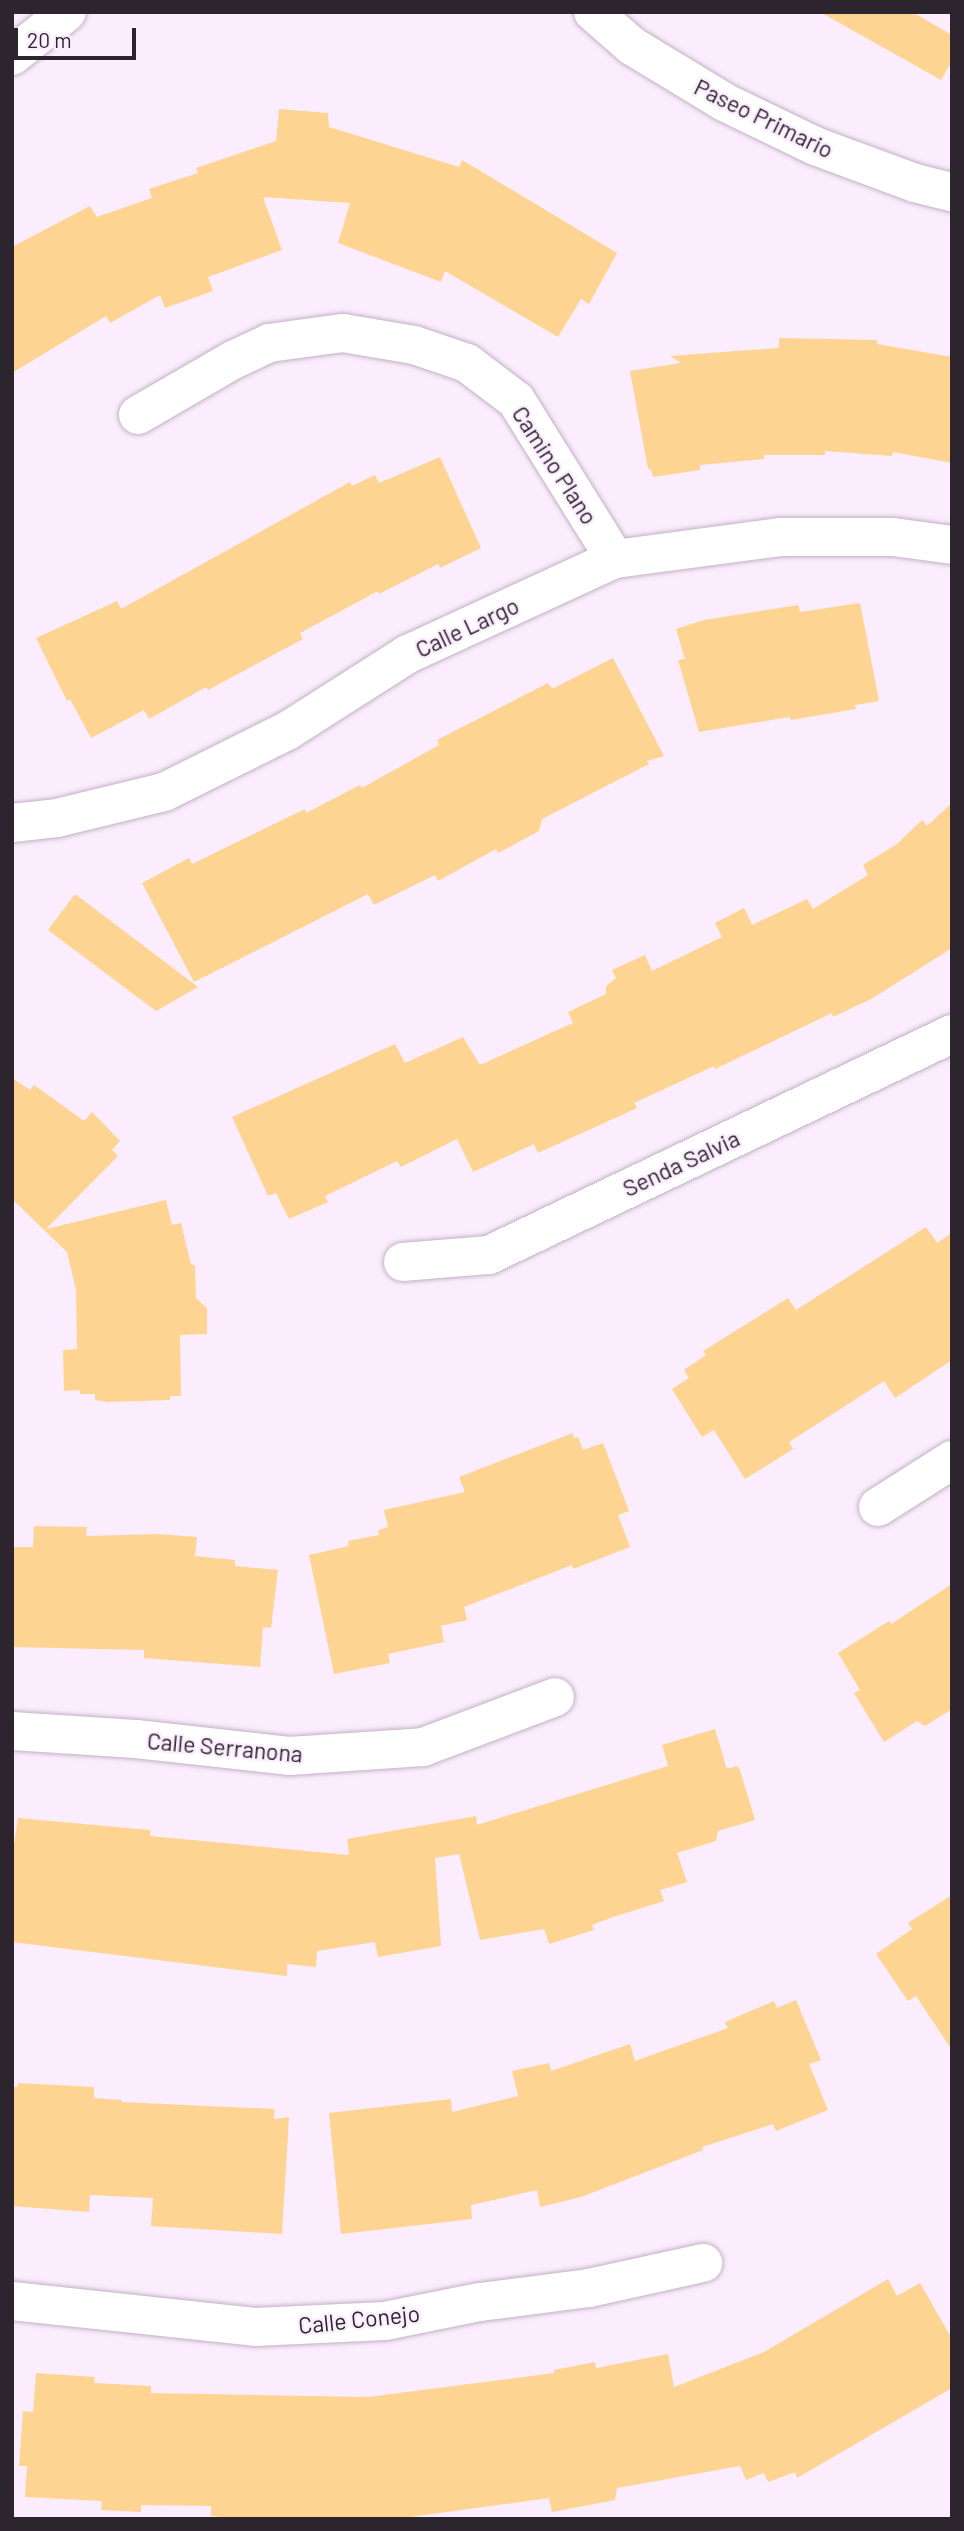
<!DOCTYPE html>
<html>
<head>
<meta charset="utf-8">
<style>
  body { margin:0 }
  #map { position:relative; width:964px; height:2531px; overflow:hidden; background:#fbedfd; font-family:Barlow,sans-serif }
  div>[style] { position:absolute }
  .building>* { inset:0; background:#fdd492 }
  .roads { filter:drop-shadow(0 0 2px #c2b1c5) drop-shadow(0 0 2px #c2b1c5) }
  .minor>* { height:38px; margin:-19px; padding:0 19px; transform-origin:19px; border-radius:19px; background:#fff }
  .tertiary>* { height:38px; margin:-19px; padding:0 19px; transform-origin:19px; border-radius:19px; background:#fff }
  span { translate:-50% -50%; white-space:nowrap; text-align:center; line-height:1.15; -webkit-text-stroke:5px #fbedfd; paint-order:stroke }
  .street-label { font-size:23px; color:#2c252d }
  .frame { position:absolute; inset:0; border:14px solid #2c252d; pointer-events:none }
  .scale { position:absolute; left:14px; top:28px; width:122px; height:32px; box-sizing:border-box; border:4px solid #2c252d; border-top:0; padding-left:9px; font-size:21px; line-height:24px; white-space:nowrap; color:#2c252d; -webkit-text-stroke:5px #fbedfd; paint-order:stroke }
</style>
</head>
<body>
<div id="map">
  <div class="building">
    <i style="clip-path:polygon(820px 12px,912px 12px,952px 35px,952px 61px,941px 80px)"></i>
    <i style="clip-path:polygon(279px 109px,328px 113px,329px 127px,459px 167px,462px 160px,617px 253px,589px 304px,581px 299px,558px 337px,445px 271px,441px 282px,338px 243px,350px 203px,263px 197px,282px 250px,208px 277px,213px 291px,165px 308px,160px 295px,110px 323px,106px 316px,12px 373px,12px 247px,90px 206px,97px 217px,152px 198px,149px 189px,198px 173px,196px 168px,276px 141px)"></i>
    <i style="clip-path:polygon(779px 338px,877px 340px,877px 344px,952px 357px,952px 463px,893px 452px,892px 456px,825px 451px,825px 455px,764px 455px,764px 459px,700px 465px,700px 470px,653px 477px,651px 469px,648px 469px,630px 371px,681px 363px,670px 356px,779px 348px)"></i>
    <i style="clip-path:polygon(440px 457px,481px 548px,440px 568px,438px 564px,379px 594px,378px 591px,300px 633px,303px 639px,208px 690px,206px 687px,149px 719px,144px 710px,91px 738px,70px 699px,67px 701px,36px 638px,117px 601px,121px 609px,350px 482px,352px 486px,375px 475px,379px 483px)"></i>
    <i style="clip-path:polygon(860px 603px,879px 701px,855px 705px,856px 709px,791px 720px,790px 717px,699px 732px,678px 660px,685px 659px,676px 629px,704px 620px,798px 605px,800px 612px)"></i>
    <i style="clip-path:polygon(613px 658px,664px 756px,647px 761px,649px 764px,542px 819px,539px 831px,498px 853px,496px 849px,438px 881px,435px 875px,374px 905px,368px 894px,194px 982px,142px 883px,189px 858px,192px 864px,305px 809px,306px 813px,360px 785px,362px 788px,439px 745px,437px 740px,548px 683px,552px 689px)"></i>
    <i style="clip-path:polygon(952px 803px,952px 948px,873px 998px,833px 1017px,832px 1013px,715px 1069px,714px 1066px,634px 1103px,637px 1108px,538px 1153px,534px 1144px,473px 1172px,457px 1139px,401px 1167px,397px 1161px,325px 1196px,328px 1202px,289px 1219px,276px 1193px,268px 1196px,232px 1117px,395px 1044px,405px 1063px,463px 1037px,480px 1065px,573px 1023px,568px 1012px,606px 994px,606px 986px,616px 978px,612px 970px,645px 955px,652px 971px,722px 937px,715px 923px,744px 908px,752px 925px,807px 899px,813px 909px,868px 875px,863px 865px,897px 844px,922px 820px,927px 826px)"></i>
    <i style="clip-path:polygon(75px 894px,198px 987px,156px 1011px,48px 930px)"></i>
    <i style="clip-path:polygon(12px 1078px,30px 1090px,34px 1085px,84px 1121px,92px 1112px,120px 1141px,112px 1150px,118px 1156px,46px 1229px,166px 1200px,172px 1225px,181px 1223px,191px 1265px,195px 1265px,196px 1298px,207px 1308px,207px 1334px,180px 1335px,181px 1396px,170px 1396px,170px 1400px,107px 1402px,95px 1400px,95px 1394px,80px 1394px,80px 1390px,64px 1391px,63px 1350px,77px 1349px,76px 1290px,67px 1252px,12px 1199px)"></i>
    <i style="clip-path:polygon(926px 1227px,937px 1243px,952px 1233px,952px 1360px,895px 1398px,884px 1381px,789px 1442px,793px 1449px,745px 1479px,714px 1430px,702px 1437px,672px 1389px,689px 1378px,684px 1370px,706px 1355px,703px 1351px,788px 1298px,796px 1310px)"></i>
    <i style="clip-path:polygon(573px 1433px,574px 1438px,578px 1437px,583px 1450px,603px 1443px,629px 1511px,618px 1515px,630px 1547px,573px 1569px,572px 1565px,464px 1607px,467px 1620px,441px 1626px,444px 1642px,388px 1654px,390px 1663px,334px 1674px,309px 1555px,349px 1546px,348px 1541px,379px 1535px,378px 1530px,388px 1527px,384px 1510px,465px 1492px,459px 1477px)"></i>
    <i style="clip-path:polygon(34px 1526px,87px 1527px,86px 1536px,158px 1534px,197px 1537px,195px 1556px,235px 1560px,235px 1566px,278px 1570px,271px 1628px,263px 1627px,260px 1667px,144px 1658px,144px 1650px,12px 1647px,12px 1547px,33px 1547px)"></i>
    <i style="clip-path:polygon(952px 1584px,952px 1709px,925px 1726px,917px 1721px,884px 1742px,854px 1693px,860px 1690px,838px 1653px,889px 1621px,891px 1624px)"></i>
    <i style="clip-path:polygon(715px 1729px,727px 1769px,737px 1766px,740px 1770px,755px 1820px,718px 1831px,716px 1841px,677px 1853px,687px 1882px,660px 1890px,664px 1901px,613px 1917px,592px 1925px,594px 1930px,549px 1944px,544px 1929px,480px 1940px,459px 1854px,435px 1858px,441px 1946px,378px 1957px,375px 1942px,317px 1951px,316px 1967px,287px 1964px,287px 1976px,12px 1942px,12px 1858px,18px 1818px,150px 1830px,150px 1836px,349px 1855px,347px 1839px,476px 1816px,477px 1825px,668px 1766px,662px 1745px)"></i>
    <i style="clip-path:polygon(952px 1895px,952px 2050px,916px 1996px,908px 2001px,876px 1954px,912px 1929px,908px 1923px)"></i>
    <i style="clip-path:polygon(796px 2000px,821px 2060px,809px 2064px,828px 2110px,776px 2131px,773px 2124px,702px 2147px,703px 2150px,581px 2197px,540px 2207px,537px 2190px,471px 2205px,472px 2219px,341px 2234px,329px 2113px,451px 2099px,452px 2112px,518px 2096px,512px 2071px,549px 2063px,551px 2071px,630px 2044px,635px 2061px,728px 2028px,725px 2022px,774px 2001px,777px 2008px)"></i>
    <i style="clip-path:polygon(18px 2083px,94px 2087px,94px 2098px,122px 2100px,122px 2102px,275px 2109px,274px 2119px,289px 2117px,282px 2234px,151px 2226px,153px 2198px,90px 2195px,89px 2212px,12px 2206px,12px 2087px,18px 2087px)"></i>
    <i style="clip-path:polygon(888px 2279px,897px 2296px,920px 2283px,952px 2339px,952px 2388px,797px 2478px,795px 2472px,768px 2482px,764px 2473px,746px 2480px,740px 2466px,617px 2488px,615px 2500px,552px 2512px,549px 2498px,396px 2519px,240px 2519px,211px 2516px,211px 2506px,141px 2505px,141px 2512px,101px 2510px,102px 2501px,25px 2497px,27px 2466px,19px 2466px,23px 2411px,33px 2412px,36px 2373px,95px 2377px,94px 2383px,151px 2386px,151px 2393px,368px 2397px,554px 2373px,554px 2370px,595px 2362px,596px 2368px,668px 2354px,674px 2387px,764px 2352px)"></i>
  </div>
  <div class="roads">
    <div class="minor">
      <i style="left:138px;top:415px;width:110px;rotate:-30.1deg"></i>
      <i style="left:233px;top:360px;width:40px;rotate:-25deg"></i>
      <i style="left:269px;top:343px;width:75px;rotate:-7.7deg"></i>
      <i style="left:343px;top:333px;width:72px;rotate:9.6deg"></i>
      <i style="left:414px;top:345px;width:56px;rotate:18.8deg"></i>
      <i style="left:467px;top:363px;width:61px;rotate:37.1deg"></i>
      <i style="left:516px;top:400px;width:187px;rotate:58.1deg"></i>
      <i style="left:12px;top:823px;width:45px;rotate:-6.3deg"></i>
      <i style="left:57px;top:818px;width:110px;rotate:-13.7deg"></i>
      <i style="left:164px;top:792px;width:137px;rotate:-26.4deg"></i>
      <i style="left:287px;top:731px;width:143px;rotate:-32.5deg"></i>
      <i style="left:408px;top:654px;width:228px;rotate:-24.7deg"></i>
      <i style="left:615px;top:559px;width:166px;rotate:-7.6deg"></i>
      <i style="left:780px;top:537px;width:113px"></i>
      <i style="left:893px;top:537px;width:60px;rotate:7.7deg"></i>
      <i style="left:403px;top:1262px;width:86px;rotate:-4.7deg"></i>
      <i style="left:489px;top:1255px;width:513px;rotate:-25.52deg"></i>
      <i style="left:878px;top:1507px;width:88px;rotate:-32.4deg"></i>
      <i style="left:12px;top:1731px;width:124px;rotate:3.7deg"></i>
      <i style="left:136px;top:1739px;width:154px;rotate:6.3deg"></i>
      <i style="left:289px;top:1756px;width:134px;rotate:-3.8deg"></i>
      <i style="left:423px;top:1747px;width:141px;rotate:-20.7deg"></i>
      <i style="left:12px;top:2301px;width:244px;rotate:6.1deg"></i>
      <i style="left:255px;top:2327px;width:130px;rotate:-2.6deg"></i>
      <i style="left:385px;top:2321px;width:97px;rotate:-11.3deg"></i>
      <i style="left:480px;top:2302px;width:110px;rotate:-7.3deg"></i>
      <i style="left:589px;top:2288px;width:117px;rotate:-12.4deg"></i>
    </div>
    <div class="tertiary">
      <i style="left:593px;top:12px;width:52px;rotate:41.1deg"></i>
      <i style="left:632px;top:46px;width:108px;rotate:31.3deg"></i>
      <i style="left:724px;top:102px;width:101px;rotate:25.8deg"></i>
      <i style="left:815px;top:146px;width:107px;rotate:20.3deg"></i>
      <i style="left:915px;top:183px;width:38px;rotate:14deg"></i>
      <i style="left:12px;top:56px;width:70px;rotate:-38.7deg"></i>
    </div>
  </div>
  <div class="street-label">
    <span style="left:764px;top:118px;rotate:26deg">Paseo Primario</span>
    <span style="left:555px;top:465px;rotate:57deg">Camino Plano</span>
    <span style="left:467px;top:627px;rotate:-25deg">Calle Largo</span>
    <span style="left:681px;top:1163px;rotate:-25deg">Senda Salvia</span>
    <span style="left:225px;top:1747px;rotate:5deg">Calle Serranona</span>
    <span style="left:359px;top:2319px;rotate:-6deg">Calle Conejo</span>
  </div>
  <div class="frame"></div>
  <div class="scale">20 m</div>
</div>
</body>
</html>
